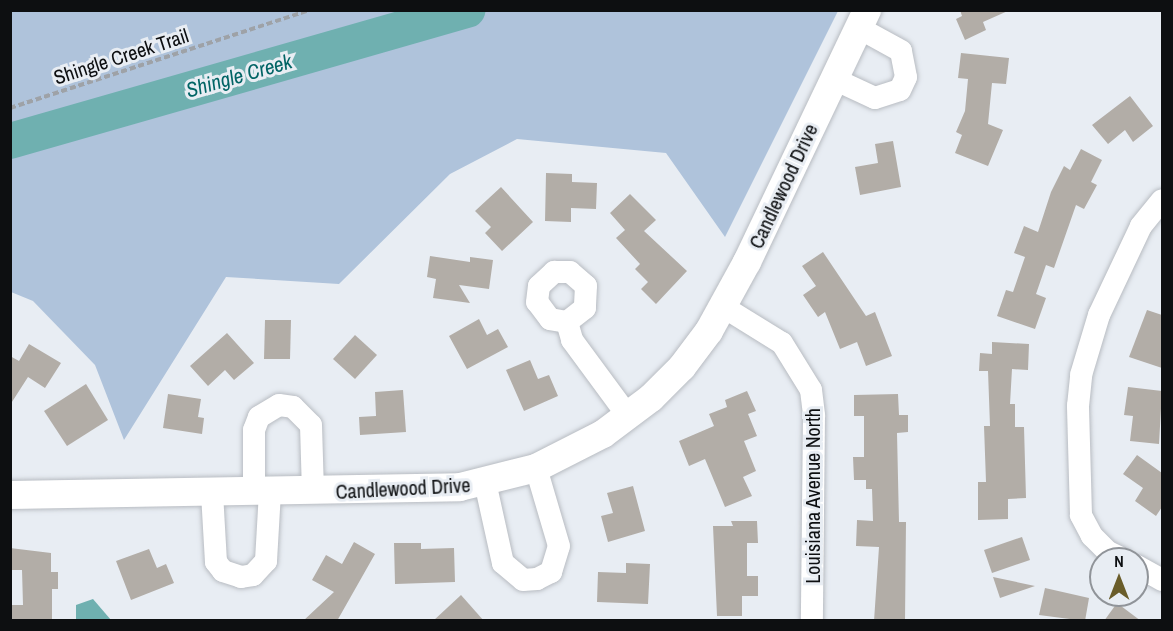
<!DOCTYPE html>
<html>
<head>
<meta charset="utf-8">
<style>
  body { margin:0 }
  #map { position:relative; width:1173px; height:631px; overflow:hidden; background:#e8edf3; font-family:"Archivo Narrow",sans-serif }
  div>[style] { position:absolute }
  .green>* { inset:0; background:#afc3db }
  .water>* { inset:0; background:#6fb0b0 }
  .river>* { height:36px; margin:-18px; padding:0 18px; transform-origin:18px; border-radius:18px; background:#6fb0b0 }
  .building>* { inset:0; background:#b2ada7 }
  .path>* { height:4px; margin-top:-2px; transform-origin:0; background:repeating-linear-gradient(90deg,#9ea2a7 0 6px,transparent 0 9px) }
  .roads { filter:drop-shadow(0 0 2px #b8bcc2) drop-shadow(0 0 2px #b8bcc2) }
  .minor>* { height:22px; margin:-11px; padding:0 11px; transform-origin:11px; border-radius:11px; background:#fff }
  .tertiary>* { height:28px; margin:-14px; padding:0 14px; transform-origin:14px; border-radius:14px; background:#fff }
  span { translate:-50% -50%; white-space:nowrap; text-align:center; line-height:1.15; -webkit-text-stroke:6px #e8edf3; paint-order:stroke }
  .street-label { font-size:20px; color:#0d0f11 }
  .water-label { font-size:21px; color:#016465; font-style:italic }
  .frame { position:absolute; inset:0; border:12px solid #0d0f11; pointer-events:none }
  .north { position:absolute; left:1089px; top:547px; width:60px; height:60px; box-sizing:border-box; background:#e8edf3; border:2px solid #909499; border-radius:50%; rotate:0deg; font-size:16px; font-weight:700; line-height:24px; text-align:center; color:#0d0f11 }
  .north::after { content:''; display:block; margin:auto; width:21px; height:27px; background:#6a5d2a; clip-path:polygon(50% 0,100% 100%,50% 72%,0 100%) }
</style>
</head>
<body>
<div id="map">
  <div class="green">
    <i style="clip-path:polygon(10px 11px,11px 10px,838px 11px,725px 237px,666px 153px,517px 139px,450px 174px,339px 284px,226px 277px,124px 440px,95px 365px,33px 301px,11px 292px)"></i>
  </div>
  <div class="water">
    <i style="clip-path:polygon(93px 599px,111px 620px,76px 620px,76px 605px)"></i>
  </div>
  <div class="river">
    <i style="left:10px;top:141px;width:476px;rotate:-16deg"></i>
  </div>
  <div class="building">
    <i style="clip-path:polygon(960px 10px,1010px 10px,983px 22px,986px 30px,965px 40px,956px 19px,962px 16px)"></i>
    <i style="clip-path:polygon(961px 53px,1009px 58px,1006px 84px,992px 83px,988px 124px,1003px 130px,988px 166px,955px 153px,962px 135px,956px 132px,965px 111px,968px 79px,958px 78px)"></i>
    <i style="clip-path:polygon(1130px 96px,1153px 126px,1133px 142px,1125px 130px,1108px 144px,1092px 125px)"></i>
    <i style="clip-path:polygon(893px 141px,901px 187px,860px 195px,855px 167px,878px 163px,875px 144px)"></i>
    <i style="clip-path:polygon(1081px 149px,1102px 160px,1091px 182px,1097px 185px,1084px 209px,1076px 205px,1054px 268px,1046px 265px,1036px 294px,1046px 298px,1035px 329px,997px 316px,1006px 290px,1013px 292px,1025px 257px,1014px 253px,1024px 226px,1038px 232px,1051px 192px,1064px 166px,1070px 170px)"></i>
    <i style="clip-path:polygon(546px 173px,572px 174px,572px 182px,597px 183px,596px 209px,571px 208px,571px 222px,545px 221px)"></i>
    <i style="clip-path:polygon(501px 187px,533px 222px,502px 251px,485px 233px,491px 227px,475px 211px)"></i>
    <i style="clip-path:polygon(630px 194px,656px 220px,644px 231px,687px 271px,656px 304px,641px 289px,648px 282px,635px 269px,640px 264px,616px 238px,625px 230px,610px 213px)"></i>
    <i style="clip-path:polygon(823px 252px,866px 316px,875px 312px,892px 356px,866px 366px,857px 342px,840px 349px,825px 312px,818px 317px,803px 295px,816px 286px,802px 266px)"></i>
    <i style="clip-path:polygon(430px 256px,470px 262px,470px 257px,493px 260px,489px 289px,459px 285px,470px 303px,433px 298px,436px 279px,427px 277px)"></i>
    <i style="clip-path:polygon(1147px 310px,1162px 315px,1162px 368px,1129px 357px)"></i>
    <i style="clip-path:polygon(479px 319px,487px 335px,498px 329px,508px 347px,467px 369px,449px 336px)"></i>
    <i style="clip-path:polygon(265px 320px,291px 320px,290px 359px,264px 359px)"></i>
    <i style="clip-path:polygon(227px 333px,254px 363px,234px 380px,225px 370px,208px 386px,190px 366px)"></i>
    <i style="clip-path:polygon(355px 335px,377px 355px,355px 379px,333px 359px)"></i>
    <i style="clip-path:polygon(992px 342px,1029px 344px,1028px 370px,1012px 369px,1010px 404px,1015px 404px,1015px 427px,1024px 427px,1026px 498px,1008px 499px,1008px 519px,978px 520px,978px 482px,986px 482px,984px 426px,990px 426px,988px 371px,979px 371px,980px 353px,992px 354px)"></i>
    <i style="clip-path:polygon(29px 344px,61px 363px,45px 388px,28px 377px,10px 405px,10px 356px,19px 361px)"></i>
    <i style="clip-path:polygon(530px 360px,538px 379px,549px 375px,558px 396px,524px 411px,506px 370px)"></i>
    <i style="clip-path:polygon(86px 384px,108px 420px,67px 446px,44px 411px)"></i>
    <i style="clip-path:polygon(1128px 387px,1162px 391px,1159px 444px,1130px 441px,1133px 416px,1124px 415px)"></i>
    <i style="clip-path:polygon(403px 390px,406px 432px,360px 435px,359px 417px,376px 416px,375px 392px)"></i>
    <i style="clip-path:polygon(747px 391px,756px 411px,748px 414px,757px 436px,744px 441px,756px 471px,743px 477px,752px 496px,725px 507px,705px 459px,689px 466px,679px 441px,714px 426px,709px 414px,727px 407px,725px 400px)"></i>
    <i style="clip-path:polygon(168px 394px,201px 399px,198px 417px,204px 418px,202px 434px,163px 428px)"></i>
    <i style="clip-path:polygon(898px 394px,899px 415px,908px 415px,908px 432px,897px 433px,899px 522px,906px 522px,905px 621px,874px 621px,879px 547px,856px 546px,857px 520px,873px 521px,872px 489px,866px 489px,866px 480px,854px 480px,853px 457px,864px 457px,864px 416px,854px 416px,854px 395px)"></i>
    <i style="clip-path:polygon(1137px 455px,1162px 473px,1162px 507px,1156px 516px,1135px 501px,1143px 488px,1123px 474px)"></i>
    <i style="clip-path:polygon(633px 486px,645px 531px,608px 542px,601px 516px,613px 513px,607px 493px)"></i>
    <i style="clip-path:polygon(731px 521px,757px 521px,758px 543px,747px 543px,747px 576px,758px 576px,758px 596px,742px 596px,742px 616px,717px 616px,713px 526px,733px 526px)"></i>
    <i style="clip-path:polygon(1022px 537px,1030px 560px,992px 573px,984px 550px)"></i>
    <i style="clip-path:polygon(354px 542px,375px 554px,337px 621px,303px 621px,334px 592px,312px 580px,326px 555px,342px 564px)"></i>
    <i style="clip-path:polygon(394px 543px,421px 543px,421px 549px,454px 548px,455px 582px,395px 584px)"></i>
    <i style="clip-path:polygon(10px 548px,51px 553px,51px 572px,58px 572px,58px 589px,52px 589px,52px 621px,10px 621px,10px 605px,23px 605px,22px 570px,10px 570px)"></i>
    <i style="clip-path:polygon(149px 549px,157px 568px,166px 564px,174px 583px,131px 600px,116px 561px)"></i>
    <i style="clip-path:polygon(626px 563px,650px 564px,648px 604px,597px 602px,598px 572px,626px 573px)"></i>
    <i style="clip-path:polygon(993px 577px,1035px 586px,1000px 598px)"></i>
    <i style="clip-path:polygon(1045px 588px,1089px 598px,1085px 621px,1039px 615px)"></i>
    <i style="clip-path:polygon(461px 595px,484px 621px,433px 621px)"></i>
    <i style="clip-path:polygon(1117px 603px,1141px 621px,1104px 621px)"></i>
  </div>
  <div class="path">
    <i style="left:10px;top:108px;width:315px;rotate:-18.1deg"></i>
  </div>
  <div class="roads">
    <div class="minor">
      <i style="left:834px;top:79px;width:45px;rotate:24.9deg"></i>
      <i style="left:875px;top:98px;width:26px;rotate:-18deg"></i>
      <i style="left:900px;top:90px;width:14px;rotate:-65deg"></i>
      <i style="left:906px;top:77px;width:26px;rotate:-101deg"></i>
      <i style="left:901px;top:51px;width:48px;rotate:-151.3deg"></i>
      <i style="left:722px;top:306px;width:70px;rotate:31.7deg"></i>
      <i style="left:782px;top:343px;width:55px;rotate:58.3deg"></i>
      <i style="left:811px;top:390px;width:26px;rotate:83deg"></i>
      <i style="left:814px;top:416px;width:204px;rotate:90.6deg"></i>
      <i style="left:567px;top:322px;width:17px;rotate:-170deg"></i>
      <i style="left:550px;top:319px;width:21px;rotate:-127deg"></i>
      <i style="left:537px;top:302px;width:16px;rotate:-83deg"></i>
      <i style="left:539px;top:286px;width:21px;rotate:-43deg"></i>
      <i style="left:554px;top:272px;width:16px"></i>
      <i style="left:570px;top:272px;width:21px;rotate:41deg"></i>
      <i style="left:586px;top:286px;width:22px;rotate:93deg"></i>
      <i style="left:585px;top:308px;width:23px;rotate:142deg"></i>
      <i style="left:567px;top:322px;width:19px;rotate:74deg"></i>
      <i style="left:572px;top:340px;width:94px;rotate:53.6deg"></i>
      <i style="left:485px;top:482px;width:83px;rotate:77.5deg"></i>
      <i style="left:503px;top:563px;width:26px;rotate:40deg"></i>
      <i style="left:523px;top:580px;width:14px;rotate:-4deg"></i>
      <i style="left:537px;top:579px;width:16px;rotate:-27deg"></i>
      <i style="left:551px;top:572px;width:27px;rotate:-73deg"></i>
      <i style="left:559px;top:546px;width:81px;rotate:-106.4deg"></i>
      <i style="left:254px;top:492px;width:62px;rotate:-90deg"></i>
      <i style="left:254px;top:430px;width:14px;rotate:-69deg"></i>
      <i style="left:259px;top:417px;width:23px;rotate:-31deg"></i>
      <i style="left:279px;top:405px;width:14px;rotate:8deg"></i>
      <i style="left:293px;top:407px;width:25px;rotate:45deg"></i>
      <i style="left:311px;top:425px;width:67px;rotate:88.3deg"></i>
      <i style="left:212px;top:493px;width:69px;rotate:86.7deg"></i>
      <i style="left:216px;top:562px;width:11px;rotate:52deg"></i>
      <i style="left:223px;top:571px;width:19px;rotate:18deg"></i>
      <i style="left:241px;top:577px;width:12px;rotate:-9deg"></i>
      <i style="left:253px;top:575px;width:19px;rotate:-47deg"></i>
      <i style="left:266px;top:561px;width:69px;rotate:-86.7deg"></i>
      <i style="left:1123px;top:559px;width:17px;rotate:-155deg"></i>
      <i style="left:1108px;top:552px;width:23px;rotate:-135deg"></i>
      <i style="left:1092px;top:536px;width:24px;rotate:-118deg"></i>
      <i style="left:1081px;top:515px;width:109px;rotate:-91.6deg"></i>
      <i style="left:1078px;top:406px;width:31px;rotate:-84deg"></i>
      <i style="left:1081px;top:375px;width:63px;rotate:-73.3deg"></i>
      <i style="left:1099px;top:315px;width:98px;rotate:-64.7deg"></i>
      <i style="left:1141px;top:226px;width:33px;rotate:-51deg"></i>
      <i style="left:1137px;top:566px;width:29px;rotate:29deg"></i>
    </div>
    <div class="tertiary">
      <i style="left:10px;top:495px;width:450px;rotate:-1deg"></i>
      <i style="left:460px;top:487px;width:78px;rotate:-14deg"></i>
      <i style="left:536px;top:468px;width:75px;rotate:-26.9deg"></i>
      <i style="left:603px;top:434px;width:60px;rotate:-36.9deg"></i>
      <i style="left:651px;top:398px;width:44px;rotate:-45deg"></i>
      <i style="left:682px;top:367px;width:45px;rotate:-53.1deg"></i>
      <i style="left:709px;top:331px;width:79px;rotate:-61.2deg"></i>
      <i style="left:747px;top:262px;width:279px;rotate:-64.5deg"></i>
    </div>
  </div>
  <div class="street-label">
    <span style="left:121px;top:56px;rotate:-18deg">Shingle Creek Trail</span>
    <span style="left:783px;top:186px;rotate:-65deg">Candlewood Drive</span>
    <span style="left:403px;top:488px;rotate:-3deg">Candlewood Drive</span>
    <span style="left:812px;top:496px;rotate:-90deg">Louisiana Avenue North</span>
  </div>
  <div class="water-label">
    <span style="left:239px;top:76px;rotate:-16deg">Shingle Creek</span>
  </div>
  <div class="frame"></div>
  <div class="north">N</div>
</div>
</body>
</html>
